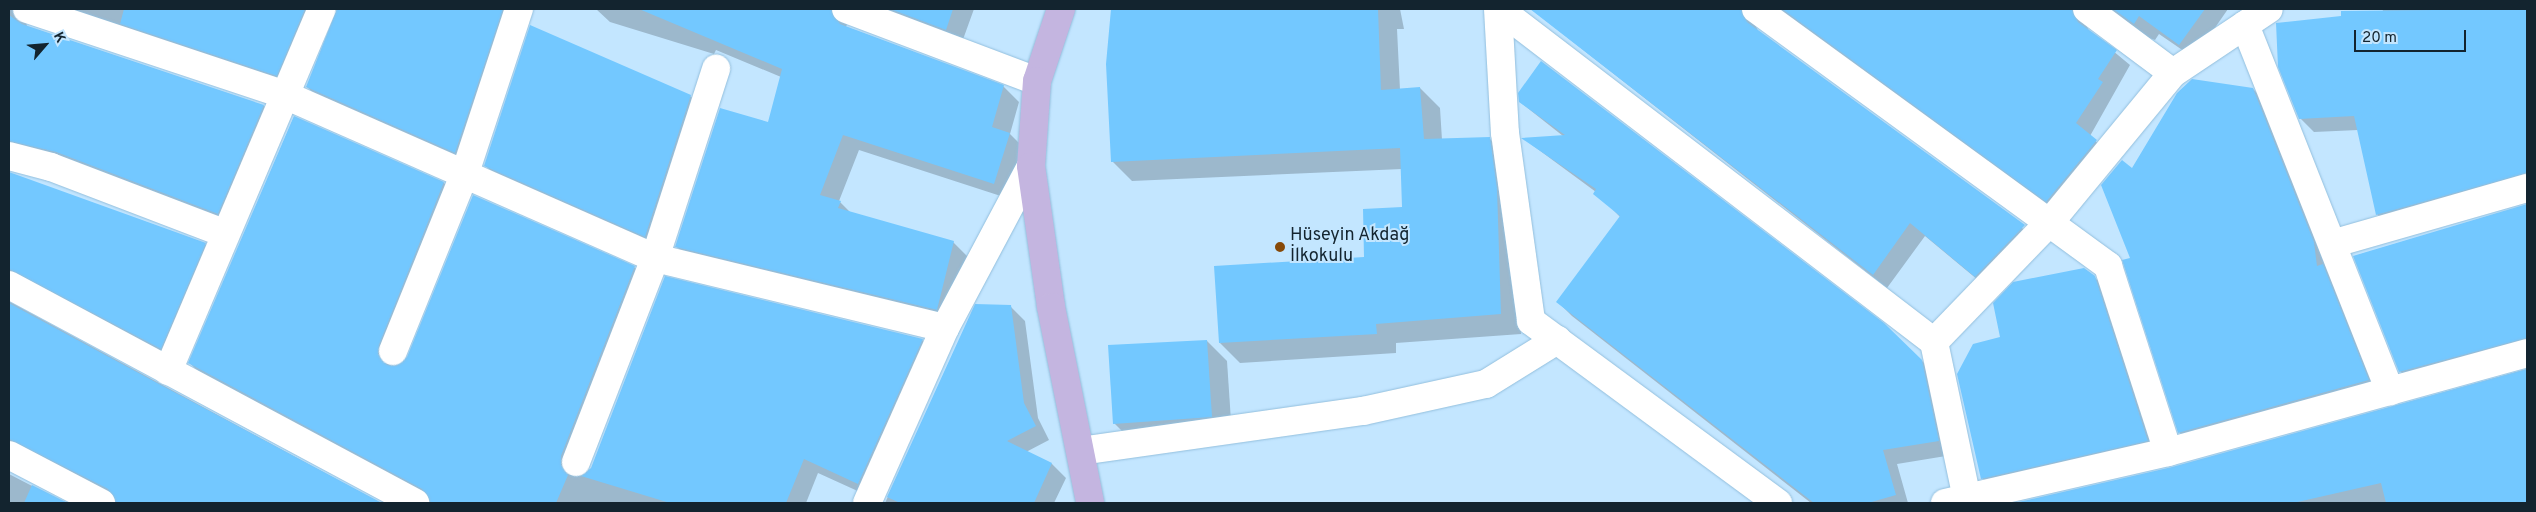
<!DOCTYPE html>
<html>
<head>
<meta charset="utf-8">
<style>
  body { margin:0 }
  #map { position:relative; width:2536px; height:512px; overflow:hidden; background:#c3e6ff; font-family:Overpass,sans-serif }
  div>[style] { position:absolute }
  .shadow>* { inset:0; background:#0003 }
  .building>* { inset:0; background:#73c8ff }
  .roads { filter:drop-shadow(0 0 1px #93bfdd) drop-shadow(0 0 1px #93bfdd) }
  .minor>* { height:28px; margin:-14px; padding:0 14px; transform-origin:14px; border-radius:14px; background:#fff }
  .major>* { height:28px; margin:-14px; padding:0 14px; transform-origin:14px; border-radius:14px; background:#c4b5e0 }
  .dots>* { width:14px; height:14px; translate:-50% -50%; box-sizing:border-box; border:2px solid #c3e6ff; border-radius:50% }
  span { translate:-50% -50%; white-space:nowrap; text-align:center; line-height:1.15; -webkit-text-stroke:4px #c3e6ff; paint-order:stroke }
  .poi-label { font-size:18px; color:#13242f }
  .left { translate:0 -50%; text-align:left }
  .frame { position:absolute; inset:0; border:10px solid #13242f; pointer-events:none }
  .north { position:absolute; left:20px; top:20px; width:50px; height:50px; -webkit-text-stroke:4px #c3e6ff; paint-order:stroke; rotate:63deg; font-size:14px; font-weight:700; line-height:20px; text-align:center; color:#13242f }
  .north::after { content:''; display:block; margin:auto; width:18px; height:22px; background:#13242f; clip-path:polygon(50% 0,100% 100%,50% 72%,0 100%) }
  .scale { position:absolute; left:2354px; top:30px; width:112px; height:22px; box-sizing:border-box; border:2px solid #13242f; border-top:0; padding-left:6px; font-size:15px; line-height:18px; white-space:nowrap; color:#13242f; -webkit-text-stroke:4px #c3e6ff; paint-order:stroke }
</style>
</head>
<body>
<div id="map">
  <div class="shadow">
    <i style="clip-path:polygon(9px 9px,43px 9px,26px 19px,27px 27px,264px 106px,278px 120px,232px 228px,9px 165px)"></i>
    <i style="clip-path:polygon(49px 9px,333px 9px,291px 89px)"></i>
    <i style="clip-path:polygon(337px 9px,529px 9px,470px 166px,322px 101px,307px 87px)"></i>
    <i style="clip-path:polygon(596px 9px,974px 9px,961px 45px,851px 13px,846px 27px,1003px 86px,1019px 102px,1010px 134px,1026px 150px,1010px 199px,859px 150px,839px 201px,851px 213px,953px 242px,969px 258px,953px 316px,692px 262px,676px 246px,769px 123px,781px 77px,716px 50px,714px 54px,610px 22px)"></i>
    <i style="clip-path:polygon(1113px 9px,1400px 9px,1404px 29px,1397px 29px,1400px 90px,1420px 88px,1440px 108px,1442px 140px,1489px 138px,1509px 158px,1516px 208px,1521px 334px,1396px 343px,1396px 353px,1240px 363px,1220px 343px,1366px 258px,1403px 208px,1402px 169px,1132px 181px,1112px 161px,1108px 64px)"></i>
    <i style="clip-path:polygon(1531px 9px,1763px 9px,1754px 22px,1758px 31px,2038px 240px,1990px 290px,1925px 236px,1887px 288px)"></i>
    <i style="clip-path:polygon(1767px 9px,2099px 9px,2085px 22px,2089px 31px,2130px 65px,2090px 136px,2110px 155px,2061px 215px)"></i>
    <i style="clip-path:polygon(2108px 9px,2228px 9px,2194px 58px,2159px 34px,2155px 40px,2149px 38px)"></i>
    <i style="clip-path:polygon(2384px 9px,2527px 9px,2527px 190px,2391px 229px,2377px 214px,2358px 130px,2314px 132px,2300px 118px)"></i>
    <i style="clip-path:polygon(2253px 89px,2267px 103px,2382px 394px,2193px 446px,2179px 432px,2131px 259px,2132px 169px)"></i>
    <i style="clip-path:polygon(690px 96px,706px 111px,661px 251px,500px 180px,485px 165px)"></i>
    <i style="clip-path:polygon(1520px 102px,1921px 360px,1936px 375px,1952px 455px,1897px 464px,1908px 503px,1811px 503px,1572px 316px,1558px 302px,1620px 217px,1596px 192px,1524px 139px,1563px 136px)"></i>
    <i style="clip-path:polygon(294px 117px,444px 183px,458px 198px,392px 367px,634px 267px,649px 282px,576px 477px,922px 340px,937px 354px,873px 498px,818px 473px,806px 503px,430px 503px,430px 499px,204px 378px,190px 363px)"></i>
    <i style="clip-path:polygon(9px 173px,205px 244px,219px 258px,175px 362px,9px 292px,10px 302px,380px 503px,118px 503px,115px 499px,9px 464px)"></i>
    <i style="clip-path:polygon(2527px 206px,2527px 355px,2415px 386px,2400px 371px,2355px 256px)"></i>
    <i style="clip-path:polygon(2094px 277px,2108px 290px,2160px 454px,1995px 491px,1982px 478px,2002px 338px)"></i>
    <i style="clip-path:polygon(976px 305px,1011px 307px,1025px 321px,1038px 418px,1049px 440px,1026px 452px,1052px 464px,1066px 478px,1054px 503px,885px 503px)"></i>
    <i style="clip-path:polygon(1207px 341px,1227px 361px,1232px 436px,1134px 443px,1114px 423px)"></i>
    <i style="clip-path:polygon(2527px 369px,2527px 503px,2020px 503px,2172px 468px)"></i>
    <i style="clip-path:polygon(9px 474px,65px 503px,9px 503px)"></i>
  </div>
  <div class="building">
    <i style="clip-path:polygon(124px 9px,305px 9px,277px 76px,120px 24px)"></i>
    <i style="clip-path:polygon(337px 9px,503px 9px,455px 153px,306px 87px)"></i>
    <i style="clip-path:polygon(639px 9px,831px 9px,840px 24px,1004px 85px,992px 127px,1010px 133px,994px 184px,843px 135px,820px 195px,841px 201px,838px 208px,954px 241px,937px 310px,675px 247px,720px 108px,768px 122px,782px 69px)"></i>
    <i style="clip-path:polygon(890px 9px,953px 9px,946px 30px)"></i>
    <i style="clip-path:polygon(1111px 9px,1378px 9px,1381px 90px,1420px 87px,1424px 139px,1490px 137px,1497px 188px,1501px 314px,1376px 324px,1377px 334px,1219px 343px,1214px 266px,1364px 257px,1363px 209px,1402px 207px,1400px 148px,1111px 162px,1106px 64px)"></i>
    <i style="clip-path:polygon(1530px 9px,1741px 9px,1747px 22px,2025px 225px,1975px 277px,1910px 223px,1873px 275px)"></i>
    <i style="clip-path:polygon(1782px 9px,2072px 9px,2078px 22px,2117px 50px,2098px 79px,2103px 82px,2076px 123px,2097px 140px,2046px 202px)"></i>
    <i style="clip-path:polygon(2113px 9px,2205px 9px,2179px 45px,2139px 16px,2134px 24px)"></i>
    <i style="clip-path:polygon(2527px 9px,2527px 173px,2376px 215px,2354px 116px,2299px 119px,2278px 67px,2276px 23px,2341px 16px,2341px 11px)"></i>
    <i style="clip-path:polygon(9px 15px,22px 24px,264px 105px,218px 214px,56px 152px,9px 141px)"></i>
    <i style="clip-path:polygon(530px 25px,691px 95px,645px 237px,484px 166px)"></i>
    <i style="clip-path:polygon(1541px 61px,1884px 323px,1922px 360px,1939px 441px,1883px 450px,1896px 495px,1868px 503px,1814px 503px,1556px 302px,1620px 216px,1593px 194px,1596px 189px,1521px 138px,1565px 135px,1519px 102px,1518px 93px)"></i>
    <i style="clip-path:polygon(2192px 79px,2253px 88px,2314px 242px,2317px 266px,2323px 264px,2369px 380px,2178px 433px,2122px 260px,2130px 258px,2101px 185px,2122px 160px,2132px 168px,2177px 93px)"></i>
    <i style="clip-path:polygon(294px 116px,444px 182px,379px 345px,378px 354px,387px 365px,396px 366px,407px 357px,473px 195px,635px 266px,561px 456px,561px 465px,568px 475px,556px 503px,431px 503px,422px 489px,188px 363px)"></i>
    <i style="clip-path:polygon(9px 172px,206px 243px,161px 349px,9px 269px)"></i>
    <i style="clip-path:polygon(2527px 204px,2527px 338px,2399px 372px,2353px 256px)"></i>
    <i style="clip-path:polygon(2084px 268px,2095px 276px,2148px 441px,1981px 479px,1957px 374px,1973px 344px,2000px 337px,1993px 303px,2013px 282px)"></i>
    <i style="clip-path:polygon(665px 276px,923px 339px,858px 484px,804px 459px,786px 503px,670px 503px,581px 476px,591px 468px)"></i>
    <i style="clip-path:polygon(9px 303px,161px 385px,382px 503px,116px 503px,108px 489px,9px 439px)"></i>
    <i style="clip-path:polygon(975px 304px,1011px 305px,1024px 403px,1036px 426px,1007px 441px,1052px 463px,1034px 503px,900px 503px,887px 497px)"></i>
    <i style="clip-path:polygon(1207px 340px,1212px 417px,1113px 424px,1108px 345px)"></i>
    <i style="clip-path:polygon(2527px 369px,2527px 503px,2386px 503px,2381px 483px,2293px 503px,2014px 503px,2172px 467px)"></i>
    <i style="clip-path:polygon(32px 485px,68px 503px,24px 503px)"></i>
  </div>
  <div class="roads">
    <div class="minor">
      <i style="left:27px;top:9px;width:272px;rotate:18.4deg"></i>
      <i style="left:285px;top:95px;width:404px;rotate:23.8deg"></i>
      <i style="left:655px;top:258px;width:298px;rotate:13.6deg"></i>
      <i style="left:846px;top:9px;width:204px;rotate:20.7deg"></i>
      <i style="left:1498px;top:9px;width:124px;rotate:86.8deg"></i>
      <i style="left:1505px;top:133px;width:190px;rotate:82.1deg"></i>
      <i style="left:1531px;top:321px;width:307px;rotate:36.4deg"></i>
      <i style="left:1499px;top:9px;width:548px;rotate:37.43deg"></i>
      <i style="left:1934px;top:342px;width:159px;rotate:78.1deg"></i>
      <i style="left:1756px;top:9px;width:436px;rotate:36.1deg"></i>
      <i style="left:2108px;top:266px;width:195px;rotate:72.1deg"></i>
      <i style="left:2087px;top:9px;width:107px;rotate:36.7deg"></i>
      <i style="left:2173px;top:73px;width:115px;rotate:-33.7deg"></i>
      <i style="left:2245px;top:25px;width:394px;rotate:68.4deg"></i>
      <i style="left:9px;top:156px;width:43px;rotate:14.7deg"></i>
      <i style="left:51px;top:167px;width:187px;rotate:20.9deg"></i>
      <i style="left:2335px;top:243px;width:200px;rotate:-16deg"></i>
      <i style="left:9px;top:285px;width:461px;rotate:28.2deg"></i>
      <i style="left:1934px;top:342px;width:167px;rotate:-46deg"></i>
      <i style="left:2050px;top:222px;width:193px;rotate:-50.5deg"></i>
      <i style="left:393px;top:351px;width:192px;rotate:-68deg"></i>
      <i style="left:465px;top:173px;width:173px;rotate:-71.8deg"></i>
      <i style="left:168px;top:371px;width:393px;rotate:-67deg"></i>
      <i style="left:1081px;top:451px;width:285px;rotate:-8.1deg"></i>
      <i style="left:1363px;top:411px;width:126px;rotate:-12.4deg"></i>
      <i style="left:1486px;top:384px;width:84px;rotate:-31.8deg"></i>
      <i style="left:9px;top:455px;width:104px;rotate:27.6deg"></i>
      <i style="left:576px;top:462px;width:219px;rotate:-68.8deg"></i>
      <i style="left:655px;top:258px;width:199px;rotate:-72.1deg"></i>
      <i style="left:867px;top:503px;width:192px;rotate:-66deg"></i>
      <i style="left:945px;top:328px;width:183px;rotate:-62deg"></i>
      <i style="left:1945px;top:503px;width:229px;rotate:-12.9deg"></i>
      <i style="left:2168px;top:452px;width:372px;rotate:-15.4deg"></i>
    </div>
    <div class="major">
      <i style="left:1061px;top:9px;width:76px;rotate:108.4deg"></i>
      <i style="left:1037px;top:81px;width:85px;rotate:94deg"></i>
      <i style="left:1031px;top:166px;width:142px;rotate:81.9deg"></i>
      <i style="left:1051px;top:307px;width:200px;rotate:78.7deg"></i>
    </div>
  </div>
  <div class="dots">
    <i style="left:1280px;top:247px;background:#864908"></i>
  </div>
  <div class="poi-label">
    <span class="left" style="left:1290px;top:247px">Hüseyin Akdağ<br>İlkokulu</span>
  </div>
  <div class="frame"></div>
  <div class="north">K</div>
  <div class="scale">20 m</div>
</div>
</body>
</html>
